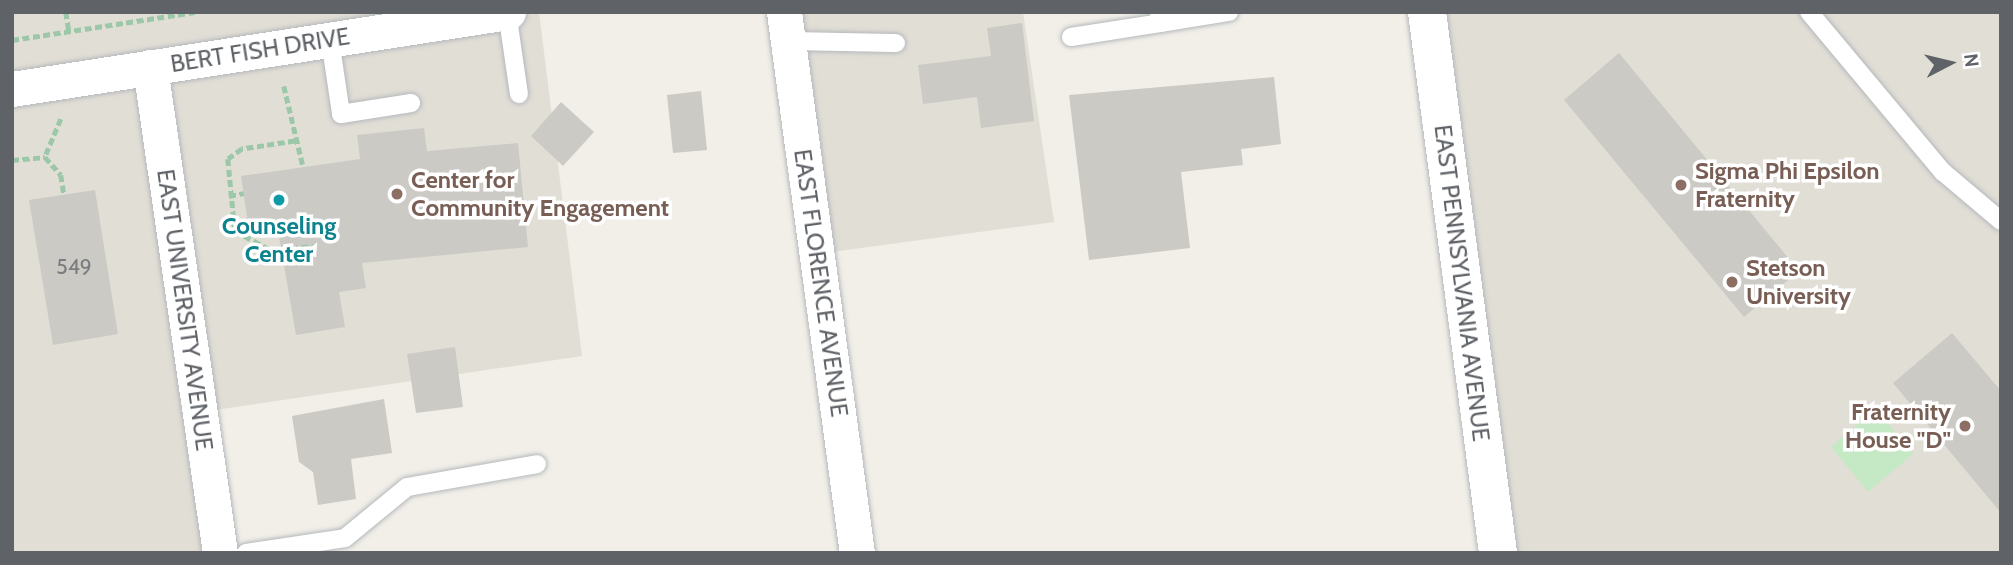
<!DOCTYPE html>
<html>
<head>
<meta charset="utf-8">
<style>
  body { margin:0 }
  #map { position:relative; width:2013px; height:565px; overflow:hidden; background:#f1efe8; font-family:Cabin,sans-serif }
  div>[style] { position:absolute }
  .education>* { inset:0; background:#e1ded6 }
  .green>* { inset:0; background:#c5e8c5 }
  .building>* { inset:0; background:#cccac5 }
  .path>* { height:4.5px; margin-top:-2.25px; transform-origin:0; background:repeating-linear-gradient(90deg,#9cc7a9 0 7px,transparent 0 10.5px) }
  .roads { filter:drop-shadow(0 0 2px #b5b8bc) drop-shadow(0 0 2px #b5b8bc) }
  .service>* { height:18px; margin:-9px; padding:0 9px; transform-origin:9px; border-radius:9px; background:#fff }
  .minor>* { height:35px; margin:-17.5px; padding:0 17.5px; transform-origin:17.5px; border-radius:17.5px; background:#fff }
  .tertiary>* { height:38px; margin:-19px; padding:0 19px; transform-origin:19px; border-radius:19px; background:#fff }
  .dots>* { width:19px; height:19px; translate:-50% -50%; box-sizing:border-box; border:4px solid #fff; border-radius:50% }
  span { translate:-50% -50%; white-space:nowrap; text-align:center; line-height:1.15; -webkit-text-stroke:7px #fff; paint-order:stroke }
  .number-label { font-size:21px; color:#7a7d7f }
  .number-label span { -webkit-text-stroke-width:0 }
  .street-label { font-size:24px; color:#5f6368 }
  .education-label { font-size:24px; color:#785e54; font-weight:700 }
  .left { translate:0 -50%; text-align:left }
  .right { translate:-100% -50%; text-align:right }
  .culture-label { font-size:24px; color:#0d838f; font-weight:700 }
  .frame { position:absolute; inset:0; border:14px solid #5f6368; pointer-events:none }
  .north { position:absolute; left:1915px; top:28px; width:70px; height:70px; -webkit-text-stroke:5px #fff; paint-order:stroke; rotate:83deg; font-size:19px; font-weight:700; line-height:28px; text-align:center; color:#5f6368 }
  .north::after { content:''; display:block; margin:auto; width:24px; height:32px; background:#5f6368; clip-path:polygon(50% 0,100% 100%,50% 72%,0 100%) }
</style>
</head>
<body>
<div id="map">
  <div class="education">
    <i style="clip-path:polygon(12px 12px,539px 12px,582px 356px,201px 412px,220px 553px,12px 553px)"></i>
    <i style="clip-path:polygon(784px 12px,1023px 12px,1054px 222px,817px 254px)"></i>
    <i style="clip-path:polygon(1427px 12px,2001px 12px,2001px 553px,1498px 553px)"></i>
  </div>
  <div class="green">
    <i style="clip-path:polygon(1876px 409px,1913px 454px,1868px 492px,1831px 447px)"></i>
  </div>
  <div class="building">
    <i style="clip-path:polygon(1022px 23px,1034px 121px,981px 128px,977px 97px,923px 104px,918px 65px,991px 56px,987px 28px)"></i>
    <i style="clip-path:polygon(1619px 53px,1799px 271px,1744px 317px,1564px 100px)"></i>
    <i style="clip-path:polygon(1274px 77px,1281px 144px,1241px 149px,1243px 165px,1181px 172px,1190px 248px,1089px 260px,1069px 95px)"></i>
    <i style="clip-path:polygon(701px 91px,707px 150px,673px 153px,667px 95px)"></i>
    <i style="clip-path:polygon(561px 102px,594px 132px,563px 166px,531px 136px)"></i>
    <i style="clip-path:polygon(424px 128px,427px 151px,518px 143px,528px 247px,362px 263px,366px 288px,339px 292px,345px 327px,296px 335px,276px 219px,248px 223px,241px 176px,360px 159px,357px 135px)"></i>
    <i style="clip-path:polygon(95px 190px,118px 334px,53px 345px,29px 200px)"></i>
    <i style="clip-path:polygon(1952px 333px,2001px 391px,2001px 513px,1893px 383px)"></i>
    <i style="clip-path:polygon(455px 347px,463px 407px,416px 413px,407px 354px)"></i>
    <i style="clip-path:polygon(384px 399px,392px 453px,351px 459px,356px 499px,318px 505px,313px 472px,299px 462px,292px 416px)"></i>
  </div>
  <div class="path">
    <i style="left:66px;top:12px;width:18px;rotate:81deg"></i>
    <i style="left:12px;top:40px;width:185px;rotate:-8.7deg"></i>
    <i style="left:284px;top:86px;width:82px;rotate:76.6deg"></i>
    <i style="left:61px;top:119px;width:41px;rotate:112.8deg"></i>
    <i style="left:45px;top:157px;width:24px;rotate:48deg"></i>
    <i style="left:61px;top:175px;width:20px;rotate:81deg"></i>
    <i style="left:295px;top:141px;width:54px;rotate:171.4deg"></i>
    <i style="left:242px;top:149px;width:17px;rotate:144deg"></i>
    <i style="left:228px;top:159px;width:72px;rotate:84.4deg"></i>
    <i style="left:235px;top:231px;width:40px;rotate:28deg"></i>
    <i style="left:270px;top:250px;width:46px;rotate:-5deg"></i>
    <i style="left:12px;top:160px;width:33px;rotate:-5deg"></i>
    <i style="left:229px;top:196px;width:15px;rotate:-11deg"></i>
  </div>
  <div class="roads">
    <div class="service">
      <i style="left:507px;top:12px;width:83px;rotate:81.7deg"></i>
      <i style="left:1159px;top:12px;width:11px;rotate:85deg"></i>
      <i style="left:1160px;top:23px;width:70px;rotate:-9.1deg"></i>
      <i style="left:1809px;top:12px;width:209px;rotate:50.1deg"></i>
      <i style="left:1943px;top:172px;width:76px;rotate:40.2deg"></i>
      <i style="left:1071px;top:37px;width:90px;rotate:-8.9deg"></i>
      <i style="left:330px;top:40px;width:75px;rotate:81.5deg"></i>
      <i style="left:341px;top:114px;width:71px;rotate:-8.9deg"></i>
      <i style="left:788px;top:41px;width:108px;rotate:1.1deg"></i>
      <i style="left:246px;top:553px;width:100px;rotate:-8.6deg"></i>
      <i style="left:345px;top:538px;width:80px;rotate:-39.4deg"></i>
      <i style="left:407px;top:487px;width:132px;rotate:-10deg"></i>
    </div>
    <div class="minor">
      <i style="left:784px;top:12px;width:546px;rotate:82.32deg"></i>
      <i style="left:150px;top:67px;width:491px;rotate:81.8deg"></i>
      <i style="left:12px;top:89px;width:502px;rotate:-8.82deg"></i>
    </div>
    <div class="tertiary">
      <i style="left:1427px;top:12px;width:546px;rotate:82.52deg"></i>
    </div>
  </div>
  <div class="dots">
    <i style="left:1681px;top:185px;background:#8d6e63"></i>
    <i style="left:397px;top:194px;background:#8d6e63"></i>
    <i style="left:279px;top:200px;background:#0f9aa8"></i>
    <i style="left:1732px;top:282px;background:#8d6e63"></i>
    <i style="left:1965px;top:426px;background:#8d6e63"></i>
  </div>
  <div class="number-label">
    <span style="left:74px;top:267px">549</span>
  </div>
  <div class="street-label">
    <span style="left:260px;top:50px;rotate:-9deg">BERT FISH DRIVE</span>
    <span style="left:821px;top:283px;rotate:82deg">EAST FLORENCE AVENUE</span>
    <span style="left:1462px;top:283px;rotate:83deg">EAST PENNSYLVANIA AVENUE</span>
    <span style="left:185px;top:310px;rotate:82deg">EAST UNIVERSITY AVENUE</span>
  </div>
  <div class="education-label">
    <span class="left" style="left:1695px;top:185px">Sigma Phi Epsilon<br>Fraternity</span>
    <span class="left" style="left:411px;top:194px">Center for<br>Community Engagement</span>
    <span class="left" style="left:1746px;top:282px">Stetson<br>University</span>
    <span class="right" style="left:1951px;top:426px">Fraternity<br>House "D"</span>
  </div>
  <div class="culture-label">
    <span style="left:279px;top:240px">Counseling<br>Center</span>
  </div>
  <div class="frame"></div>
  <div class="north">N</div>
</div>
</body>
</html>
